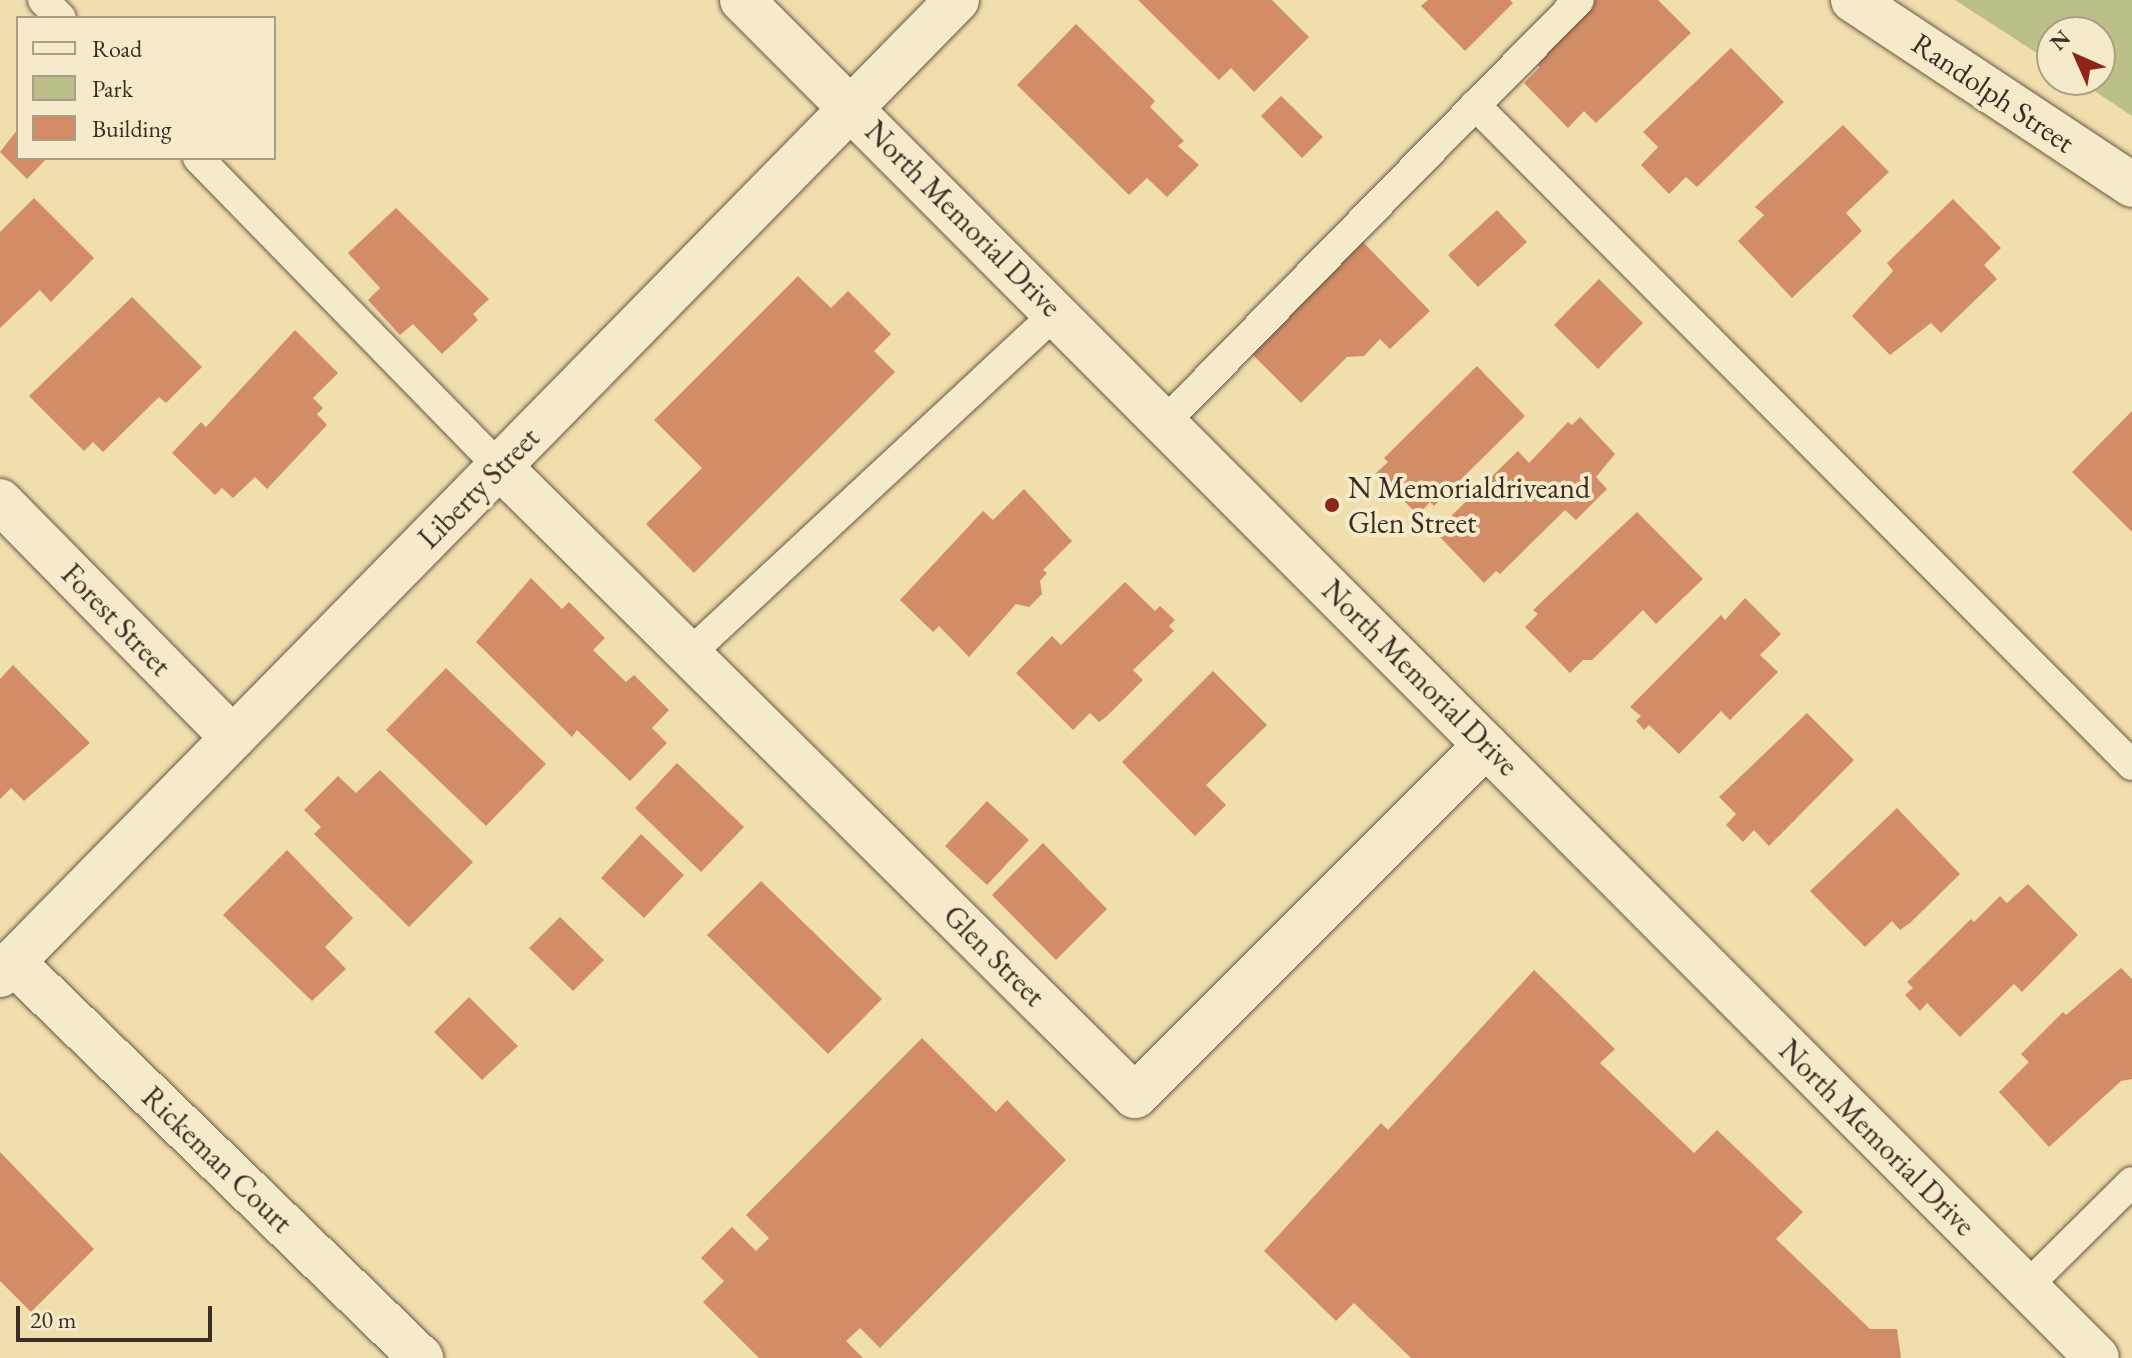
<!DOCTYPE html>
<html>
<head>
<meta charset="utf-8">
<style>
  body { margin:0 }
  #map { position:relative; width:2132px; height:1358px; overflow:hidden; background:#f0dead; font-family:"EB Garamond",serif }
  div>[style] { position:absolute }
  .green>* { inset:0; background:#bcc088 }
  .building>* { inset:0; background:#d28d67 }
  .roads { filter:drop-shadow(0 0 2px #6a5846) drop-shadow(0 0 2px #6a5846) }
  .service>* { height:30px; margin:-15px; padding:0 15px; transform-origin:15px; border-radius:15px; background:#f5eaca }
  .minor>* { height:44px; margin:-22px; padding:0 22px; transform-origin:22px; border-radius:22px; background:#f5eaca }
  .secondary>* { height:44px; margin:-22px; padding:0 22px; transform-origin:22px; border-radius:22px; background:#f5eaca }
  .dots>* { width:22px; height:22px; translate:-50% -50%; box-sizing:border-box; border:4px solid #f5eaca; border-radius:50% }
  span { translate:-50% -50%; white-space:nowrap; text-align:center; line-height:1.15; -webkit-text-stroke:8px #f5eaca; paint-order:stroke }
  .street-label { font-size:30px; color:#3d2c24 }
  .poi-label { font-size:30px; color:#3d2c24 }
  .left { translate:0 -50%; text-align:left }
  .legend { position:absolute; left:16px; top:16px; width:260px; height:144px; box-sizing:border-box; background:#f5eaca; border:2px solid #ab9e88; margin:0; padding:10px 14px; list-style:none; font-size:24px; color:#3d2c24 }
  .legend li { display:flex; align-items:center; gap:16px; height:40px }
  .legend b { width:40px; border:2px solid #ab9e88 }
  .north { position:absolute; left:2036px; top:16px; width:80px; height:80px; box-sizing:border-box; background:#f5eaca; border:2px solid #ab9e88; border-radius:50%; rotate:315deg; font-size:22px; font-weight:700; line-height:32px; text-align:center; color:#3d2c24 }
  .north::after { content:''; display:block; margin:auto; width:28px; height:36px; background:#8f2418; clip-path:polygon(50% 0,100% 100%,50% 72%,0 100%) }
  .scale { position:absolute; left:16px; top:1306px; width:196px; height:36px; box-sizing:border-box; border:4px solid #3d2c24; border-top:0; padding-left:10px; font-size:24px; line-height:28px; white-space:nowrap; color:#3d2c24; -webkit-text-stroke:6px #f5eaca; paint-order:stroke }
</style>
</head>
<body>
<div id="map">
  <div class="green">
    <i style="clip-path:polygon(1955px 0,2132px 0,2132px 116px,2078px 80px,2100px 80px,2100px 32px,2052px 32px,2052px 63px)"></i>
  </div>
  <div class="building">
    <i style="clip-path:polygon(1138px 0,1272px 0,1309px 37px,1254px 92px,1231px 68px,1219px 80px)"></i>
    <i style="clip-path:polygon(1428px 0,1510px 0,1513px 3px,1465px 51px,1421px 6px)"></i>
    <i style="clip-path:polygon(1592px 0,1658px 0,1691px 33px,1596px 123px,1584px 111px,1568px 128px,1524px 83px,1540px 67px,1533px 60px)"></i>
    <i style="clip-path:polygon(1076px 24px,1155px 101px,1150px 107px,1184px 141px,1178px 146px,1199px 165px,1167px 197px,1147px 178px,1129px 195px,1017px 85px)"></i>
    <i style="clip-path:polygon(1731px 48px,1784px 102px,1697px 187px,1686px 177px,1669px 194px,1641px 165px,1658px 147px,1643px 132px)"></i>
    <i style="clip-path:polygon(1281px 96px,1323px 137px,1302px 158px,1261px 116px)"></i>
    <i style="clip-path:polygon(1843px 125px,1889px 172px,1846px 213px,1862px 231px,1792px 298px,1738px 241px,1764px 215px,1755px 207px)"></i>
    <i style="clip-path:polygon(18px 129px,18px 158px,47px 158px,27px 179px,0 152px)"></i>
    <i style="clip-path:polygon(34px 198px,94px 258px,51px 302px,40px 290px,0 328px,0 232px)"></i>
    <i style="clip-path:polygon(1953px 199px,2001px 248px,1984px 265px,1997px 279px,1941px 333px,1931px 323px,1890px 355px,1852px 316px,1893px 271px,1887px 263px)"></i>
    <i style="clip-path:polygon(396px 208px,489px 299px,473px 314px,478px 320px,442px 354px,413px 324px,400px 335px,368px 300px,380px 288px,348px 253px)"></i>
    <i style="clip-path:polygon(1497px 210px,1527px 242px,1478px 287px,1448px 255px)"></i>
    <i style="clip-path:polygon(1361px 240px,1430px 311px,1390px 349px,1380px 339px,1364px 356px,1347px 357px,1301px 403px,1251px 353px)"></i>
    <i style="clip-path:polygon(798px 276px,831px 308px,848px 291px,891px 334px,874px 351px,895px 372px,694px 573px,646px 524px,702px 468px,654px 420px)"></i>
    <i style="clip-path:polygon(1599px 279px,1643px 323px,1598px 369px,1554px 325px)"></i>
    <i style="clip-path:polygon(132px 297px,202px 367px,166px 403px,159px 397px,103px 452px,93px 442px,84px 451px,29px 396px)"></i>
    <i style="clip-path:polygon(295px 330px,338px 373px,313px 398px,323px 408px,317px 414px,327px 425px,267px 489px,255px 477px,233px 498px,222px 488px,215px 495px,172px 453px,201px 422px,206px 427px)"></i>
    <i style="clip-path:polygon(1477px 366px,1525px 416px,1434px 506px,1430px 502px,1418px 515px,1376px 473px,1388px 462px,1384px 458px)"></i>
    <i style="clip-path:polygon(2132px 411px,2132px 532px,2072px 472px)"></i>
    <i style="clip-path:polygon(1580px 417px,1615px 454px,1596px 477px,1607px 489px,1576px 520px,1565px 510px,1500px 574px,1496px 571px,1484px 583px,1439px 536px,1451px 524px,1447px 520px,1518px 451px,1529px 463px,1568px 422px,1572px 425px)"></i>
    <i style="clip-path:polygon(1024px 489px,1072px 541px,1043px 570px,1047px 573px,1040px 581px,1042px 594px,1029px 607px,1016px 604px,969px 657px,939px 626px,933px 632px,900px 600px,983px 511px,993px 520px)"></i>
    <i style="clip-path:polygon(1637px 512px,1703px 579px,1656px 624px,1643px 610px,1592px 660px,1583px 660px,1570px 673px,1525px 627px,1538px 614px,1533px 610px)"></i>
    <i style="clip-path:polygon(531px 578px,562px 609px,569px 602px,605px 638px,593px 650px,626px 682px,634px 675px,669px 710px,652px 728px,667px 743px,630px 781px,577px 730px,572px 737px,476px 642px)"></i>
    <i style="clip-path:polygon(1125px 582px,1155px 611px,1160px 606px,1175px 620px,1169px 626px,1174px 631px,1133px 670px,1143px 680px,1106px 717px,1099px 722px,1090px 713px,1073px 730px,1016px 673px,1052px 636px,1061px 645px)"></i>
    <i style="clip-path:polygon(1745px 598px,1781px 634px,1760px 655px,1778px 672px,1730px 720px,1721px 711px,1679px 754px,1649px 725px,1644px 730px,1636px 721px,1641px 716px,1630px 707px,1721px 615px,1725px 620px)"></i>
    <i style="clip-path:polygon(13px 665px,90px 743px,24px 801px,11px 788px,0 799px,0 679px)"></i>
    <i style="clip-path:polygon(446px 668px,546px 764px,486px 826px,386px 730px)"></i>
    <i style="clip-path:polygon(1213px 671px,1267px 725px,1206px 785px,1226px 805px,1195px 836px,1122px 762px)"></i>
    <i style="clip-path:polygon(1807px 713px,1854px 760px,1769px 846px,1754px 830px,1743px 842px,1726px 825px,1736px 814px,1719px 797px)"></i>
    <i style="clip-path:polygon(677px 763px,744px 827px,701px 872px,635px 808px)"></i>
    <i style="clip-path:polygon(380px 770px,473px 862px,409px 927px,314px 834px,321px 827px,304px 810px,338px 776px,356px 793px)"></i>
    <i style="clip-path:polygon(987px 801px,1029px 840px,987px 885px,945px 846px)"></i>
    <i style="clip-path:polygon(1897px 808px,1960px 874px,1910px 923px,1900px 930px,1892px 921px,1865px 947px,1810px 891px)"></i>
    <i style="clip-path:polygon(641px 834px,684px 875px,644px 918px,601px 878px)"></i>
    <i style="clip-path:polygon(1043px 843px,1107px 909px,1056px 960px,992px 895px)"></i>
    <i style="clip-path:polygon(287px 850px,353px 918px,325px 947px,346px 969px,312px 1001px,223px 915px)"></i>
    <i style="clip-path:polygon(761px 881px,882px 999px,828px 1054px,707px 935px)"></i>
    <i style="clip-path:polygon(2028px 884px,2078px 935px,2022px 992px,2014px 984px,1960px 1037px,1927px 1003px,1920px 1011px,1905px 995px,1913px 988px,1907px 982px,1971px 919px,1974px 922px,2000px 896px,2007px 903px)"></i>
    <i style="clip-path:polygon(560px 917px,604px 960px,573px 991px,529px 948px)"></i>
    <i style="clip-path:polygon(2121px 968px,2132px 979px,2132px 1079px,2121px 1081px,2049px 1147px,1999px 1092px,2029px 1062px,2021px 1054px,2063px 1012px,2066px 1015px)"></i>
    <i style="clip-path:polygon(1534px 970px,1615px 1049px,1600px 1063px,1694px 1153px,1717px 1130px,1803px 1212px,1776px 1239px,1870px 1329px,1897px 1329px,1901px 1358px,1411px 1358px,1354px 1303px,1336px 1321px,1264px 1251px,1381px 1123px,1388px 1130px)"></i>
    <i style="clip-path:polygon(469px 997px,518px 1046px,482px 1080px,434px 1032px)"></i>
    <i style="clip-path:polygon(922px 1038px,996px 1112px,1007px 1100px,1066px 1160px,880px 1348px,860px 1328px,846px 1341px,863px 1358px,759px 1358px,703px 1302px,724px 1281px,701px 1258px,732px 1227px,756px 1251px,769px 1238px,746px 1215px)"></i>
    <i style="clip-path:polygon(0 1152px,94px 1249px,31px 1312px,0 1281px)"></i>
  </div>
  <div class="roads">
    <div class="service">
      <i style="left:43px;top:0;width:25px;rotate:45deg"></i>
      <i style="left:1475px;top:105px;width:931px;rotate:45.13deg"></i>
      <i style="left:198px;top:158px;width:431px;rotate:45.7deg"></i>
      <i style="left:1165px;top:422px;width:591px;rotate:-45.55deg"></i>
      <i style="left:689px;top:654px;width:501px;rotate:-42.9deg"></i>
      <i style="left:2026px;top:1287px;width:149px;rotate:-44.7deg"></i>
    </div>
    <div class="minor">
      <i style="left:1853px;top:0;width:335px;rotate:33.5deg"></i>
      <i style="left:499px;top:466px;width:895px;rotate:44.73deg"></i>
      <i style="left:1135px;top:1096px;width:496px;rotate:-45deg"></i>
      <i style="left:0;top:501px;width:332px;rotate:45.5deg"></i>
      <i style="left:13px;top:962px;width:569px;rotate:44.14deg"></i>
      <i style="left:0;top:975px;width:1366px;rotate:-45.53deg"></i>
    </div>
    <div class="secondary">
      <i style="left:742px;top:0;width:1918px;rotate:45.06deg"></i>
    </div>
  </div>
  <div class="dots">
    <i style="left:1332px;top:505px;background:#8f2418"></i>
  </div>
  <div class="street-label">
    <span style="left:1993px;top:93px;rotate:34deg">Randolph Street</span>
    <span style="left:963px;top:219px;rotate:45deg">North Memorial Drive</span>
    <span style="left:479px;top:488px;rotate:-45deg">Liberty Street</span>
    <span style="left:116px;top:620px;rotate:46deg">Forest Street</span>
    <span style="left:1420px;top:678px;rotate:45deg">North Memorial Drive</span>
    <span style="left:994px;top:956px;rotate:45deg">Glen Street</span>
    <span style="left:1877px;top:1138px;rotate:45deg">North Memorial Drive</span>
    <span style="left:217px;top:1160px;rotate:44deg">Rickeman Court</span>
  </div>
  <div class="poi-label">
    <span class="left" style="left:1348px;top:505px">N Memorialdriveand<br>Glen Street</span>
  </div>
  <ul class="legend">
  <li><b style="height:10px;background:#f5eaca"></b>Road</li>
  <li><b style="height:22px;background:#bcc088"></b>Park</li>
  <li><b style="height:22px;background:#d28d67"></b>Building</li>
  </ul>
  <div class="north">N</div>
  <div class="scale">20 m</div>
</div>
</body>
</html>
